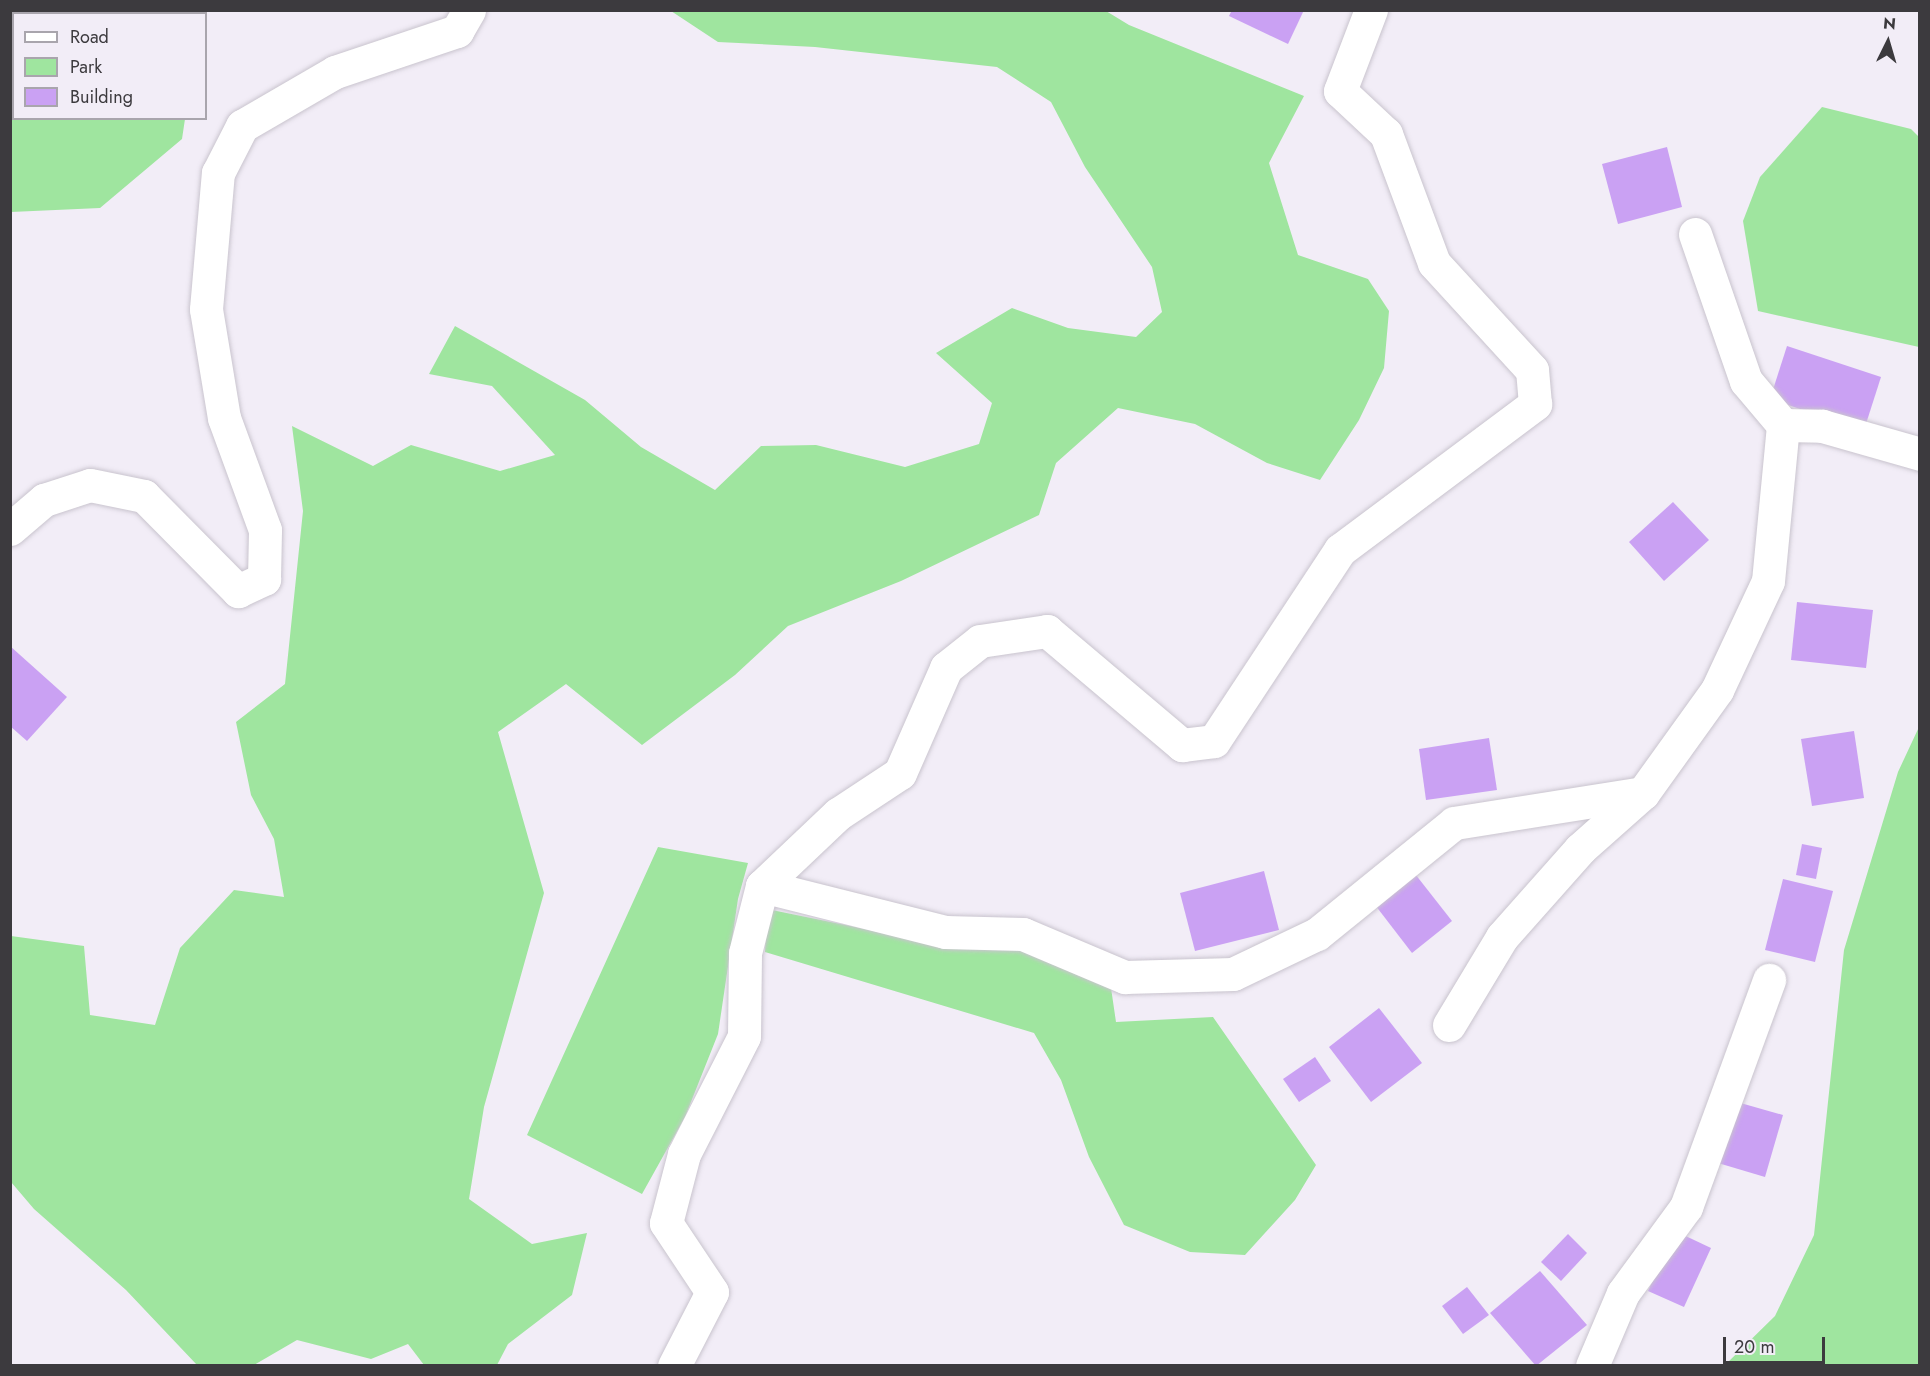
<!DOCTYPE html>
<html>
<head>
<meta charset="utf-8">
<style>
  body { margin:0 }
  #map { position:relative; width:1930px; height:1376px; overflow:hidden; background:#f2edf7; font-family:Jost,sans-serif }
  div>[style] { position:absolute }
  .green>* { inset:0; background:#9fe59f }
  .building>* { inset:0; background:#caa1f3 }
  .roads { filter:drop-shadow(0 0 2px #c9c4ce) drop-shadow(0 0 2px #c9c4ce) }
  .minor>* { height:33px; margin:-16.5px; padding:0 16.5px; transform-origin:16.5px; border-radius:16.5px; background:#fff }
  span { translate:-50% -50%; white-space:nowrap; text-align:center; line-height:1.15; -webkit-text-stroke:4.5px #f2edf7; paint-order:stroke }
  .frame { position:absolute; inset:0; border:12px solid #3c3a3e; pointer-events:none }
  .legend { position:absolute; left:12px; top:12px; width:195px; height:108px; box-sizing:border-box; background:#f2edf7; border:2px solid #a9a5ad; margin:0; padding:8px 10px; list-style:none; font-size:18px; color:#3c3a3e }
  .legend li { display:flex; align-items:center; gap:12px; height:30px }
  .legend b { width:30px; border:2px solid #a9a5ad }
  .north { position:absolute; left:1858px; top:12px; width:60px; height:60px; -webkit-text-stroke:4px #f2edf7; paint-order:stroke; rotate:5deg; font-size:16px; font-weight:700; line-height:24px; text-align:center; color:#3c3a3e }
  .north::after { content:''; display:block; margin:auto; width:21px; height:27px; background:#3c3a3e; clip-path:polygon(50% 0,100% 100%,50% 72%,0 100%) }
  .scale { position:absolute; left:1723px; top:1337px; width:102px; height:27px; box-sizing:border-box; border:3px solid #3c3a3e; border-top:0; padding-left:8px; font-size:18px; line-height:21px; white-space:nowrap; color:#3c3a3e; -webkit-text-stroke:4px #f2edf7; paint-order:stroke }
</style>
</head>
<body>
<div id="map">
  <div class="green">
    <i style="clip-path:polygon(11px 10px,194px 11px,194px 13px,14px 14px,14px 118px,185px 119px,182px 139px,100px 208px,11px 212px)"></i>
    <i style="clip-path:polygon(671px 11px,1106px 11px,1129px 25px,1304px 96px,1269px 163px,1298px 255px,1368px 279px,1389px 311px,1384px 368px,1359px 420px,1320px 480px,1267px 463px,1195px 424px,1118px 408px,1056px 463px,1039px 515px,901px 581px,788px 626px,735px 675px,642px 745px,566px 684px,498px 732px,544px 893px,484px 1107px,469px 1199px,532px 1244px,587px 1233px,572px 1295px,508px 1344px,497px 1365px,424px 1365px,408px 1344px,371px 1359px,297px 1340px,254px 1365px,197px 1365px,126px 1290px,34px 1209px,11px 1182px,11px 936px,84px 946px,90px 1015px,155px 1025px,180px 948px,234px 890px,284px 897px,274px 839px,251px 795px,236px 722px,285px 684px,303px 511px,292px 426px,373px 466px,411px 445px,500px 471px,555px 455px,492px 386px,429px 374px,455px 326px,585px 400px,641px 447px,715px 490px,761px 446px,816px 445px,905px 467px,979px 444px,992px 403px,936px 353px,1012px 308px,1068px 328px,1136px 337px,1162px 312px,1152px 267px,1085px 167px,1051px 102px,997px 67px,815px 47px,718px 42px)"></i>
    <i style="clip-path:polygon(1822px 107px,1911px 129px,1919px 137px,1919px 347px,1758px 311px,1743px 221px,1760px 177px)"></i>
    <i style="clip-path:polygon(1919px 727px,1919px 1365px,1725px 1365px,1775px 1316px,1814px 1235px,1844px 950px,1898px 772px)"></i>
    <i style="clip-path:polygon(658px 847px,748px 863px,738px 899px,718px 1034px,685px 1117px,642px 1194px,527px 1135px)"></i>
    <i style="clip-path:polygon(767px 909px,953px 947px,1018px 948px,1110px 981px,1116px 1022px,1213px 1017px,1316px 1165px,1295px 1200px,1245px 1255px,1190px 1252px,1124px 1225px,1089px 1157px,1061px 1080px,1034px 1033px,765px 952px)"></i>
  </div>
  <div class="building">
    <i style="clip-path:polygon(1232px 10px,1304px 10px,1288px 44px,1229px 16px)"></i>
    <i style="clip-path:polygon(1667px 147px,1682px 207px,1618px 224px,1602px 164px)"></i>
    <i style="clip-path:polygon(1787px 346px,1881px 377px,1864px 430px,1770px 399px)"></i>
    <i style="clip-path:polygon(1673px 502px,1709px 540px,1664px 581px,1629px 542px)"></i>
    <i style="clip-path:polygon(1797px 602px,1873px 610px,1866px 668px,1791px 660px)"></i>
    <i style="clip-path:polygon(10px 646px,67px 697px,27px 741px,10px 726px)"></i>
    <i style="clip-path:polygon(1854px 731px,1864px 798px,1812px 806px,1801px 739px)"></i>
    <i style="clip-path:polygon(1489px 738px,1497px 790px,1426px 800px,1419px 749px)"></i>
    <i style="clip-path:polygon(1802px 844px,1822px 848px,1816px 879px,1796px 875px)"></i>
    <i style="clip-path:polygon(1412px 870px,1452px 921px,1412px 953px,1372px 901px)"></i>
    <i style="clip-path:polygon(1264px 871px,1279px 930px,1195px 951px,1180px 893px)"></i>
    <i style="clip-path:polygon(1783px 879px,1833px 891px,1815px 962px,1765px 950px)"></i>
    <i style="clip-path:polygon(1379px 1008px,1422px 1063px,1371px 1102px,1329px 1047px)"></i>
    <i style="clip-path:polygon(1315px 1057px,1331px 1081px,1299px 1102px,1283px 1079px)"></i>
    <i style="clip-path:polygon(1737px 1102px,1783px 1115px,1765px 1177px,1718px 1163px)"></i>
    <i style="clip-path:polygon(1675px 1231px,1711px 1248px,1684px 1307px,1648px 1291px)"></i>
    <i style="clip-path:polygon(1568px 1234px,1587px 1253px,1561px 1281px,1541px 1262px)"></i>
    <i style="clip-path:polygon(1540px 1271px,1587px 1325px,1536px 1366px,1490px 1313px)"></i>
    <i style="clip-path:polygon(1467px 1287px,1489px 1315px,1463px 1334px,1442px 1306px)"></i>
  </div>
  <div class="roads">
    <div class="minor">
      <i style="left:1695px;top:234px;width:156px;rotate:70.9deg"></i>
      <i style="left:1746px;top:381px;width:57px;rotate:49.9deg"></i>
      <i style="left:10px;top:529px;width:45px;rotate:-40.5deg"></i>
      <i style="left:44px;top:500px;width:48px;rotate:-18.1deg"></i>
      <i style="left:90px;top:485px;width:55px;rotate:11.5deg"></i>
      <i style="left:144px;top:496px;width:134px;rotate:45.3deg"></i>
      <i style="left:238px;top:591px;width:29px;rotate:-25deg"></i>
      <i style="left:264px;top:579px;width:49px;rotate:-88.8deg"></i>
      <i style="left:265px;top:530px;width:119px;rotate:-110.1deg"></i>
      <i style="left:224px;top:418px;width:110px;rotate:-99.4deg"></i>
      <i style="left:206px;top:309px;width:137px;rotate:-85deg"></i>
      <i style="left:218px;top:173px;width:53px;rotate:-62.9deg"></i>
      <i style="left:242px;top:126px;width:108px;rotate:-30.1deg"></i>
      <i style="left:335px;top:72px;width:129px;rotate:-18.6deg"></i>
      <i style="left:457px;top:31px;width:24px;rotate:-60deg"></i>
      <i style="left:762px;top:886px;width:189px;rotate:14.1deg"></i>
      <i style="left:945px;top:932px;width:78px;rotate:1.5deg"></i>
      <i style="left:1023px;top:934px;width:111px;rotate:22.9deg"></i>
      <i style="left:1125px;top:977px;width:108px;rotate:-1.6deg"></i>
      <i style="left:1233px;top:974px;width:93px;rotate:-25.5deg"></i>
      <i style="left:1317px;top:934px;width:176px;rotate:-39deg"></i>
      <i style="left:1454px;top:823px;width:191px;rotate:-9deg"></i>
      <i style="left:1449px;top:1025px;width:103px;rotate:-58.9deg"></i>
      <i style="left:1502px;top:937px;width:118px;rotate:-48.4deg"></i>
      <i style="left:1580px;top:849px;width:84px;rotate:-41.6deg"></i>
      <i style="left:1643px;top:793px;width:127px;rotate:-54.3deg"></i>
      <i style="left:1717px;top:690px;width:120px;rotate:-64.9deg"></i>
      <i style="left:1768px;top:581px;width:157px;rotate:-84.5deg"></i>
      <i style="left:1783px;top:425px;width:39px;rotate:1deg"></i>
      <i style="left:1822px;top:426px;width:102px;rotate:15.9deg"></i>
      <i style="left:674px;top:1366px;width:83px;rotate:-62.8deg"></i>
      <i style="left:712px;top:1292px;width:83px;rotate:-123.7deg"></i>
      <i style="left:666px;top:1223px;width:71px;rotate:-75.4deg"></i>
      <i style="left:684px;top:1154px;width:132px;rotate:-63deg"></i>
      <i style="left:744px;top:1036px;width:83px;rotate:-89.3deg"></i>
      <i style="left:745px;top:953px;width:69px;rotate:-75.8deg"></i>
      <i style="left:762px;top:886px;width:105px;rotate:-43.5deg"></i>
      <i style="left:838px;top:814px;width:74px;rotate:-33.5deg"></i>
      <i style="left:900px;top:773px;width:115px;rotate:-66.3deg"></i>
      <i style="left:946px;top:668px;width:43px;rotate:-38.5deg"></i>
      <i style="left:980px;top:641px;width:68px;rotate:-8.5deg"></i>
      <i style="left:1047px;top:631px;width:177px;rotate:40.2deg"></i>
      <i style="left:1182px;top:745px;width:32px;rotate:-7deg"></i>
      <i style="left:1214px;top:741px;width:229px;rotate:-56.6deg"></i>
      <i style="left:1340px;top:550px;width:244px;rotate:-36.8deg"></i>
      <i style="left:1535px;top:404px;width:34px;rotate:-95deg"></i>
      <i style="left:1532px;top:370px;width:145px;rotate:-132.5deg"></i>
      <i style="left:1434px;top:263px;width:138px;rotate:-110.4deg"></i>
      <i style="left:1386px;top:134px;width:63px;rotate:-136.9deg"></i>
      <i style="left:1340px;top:91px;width:87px;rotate:-69.1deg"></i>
      <i style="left:1592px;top:1366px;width:79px;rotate:-67deg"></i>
      <i style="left:1623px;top:1293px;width:107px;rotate:-53.8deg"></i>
      <i style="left:1686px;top:1207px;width:242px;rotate:-69.9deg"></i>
    </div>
  </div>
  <div class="frame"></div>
  <ul class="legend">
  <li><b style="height:8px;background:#fff"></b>Road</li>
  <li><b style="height:16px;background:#9fe59f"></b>Park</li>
  <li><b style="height:16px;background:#caa1f3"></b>Building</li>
  </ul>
  <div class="north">N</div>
  <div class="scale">20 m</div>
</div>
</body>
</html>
